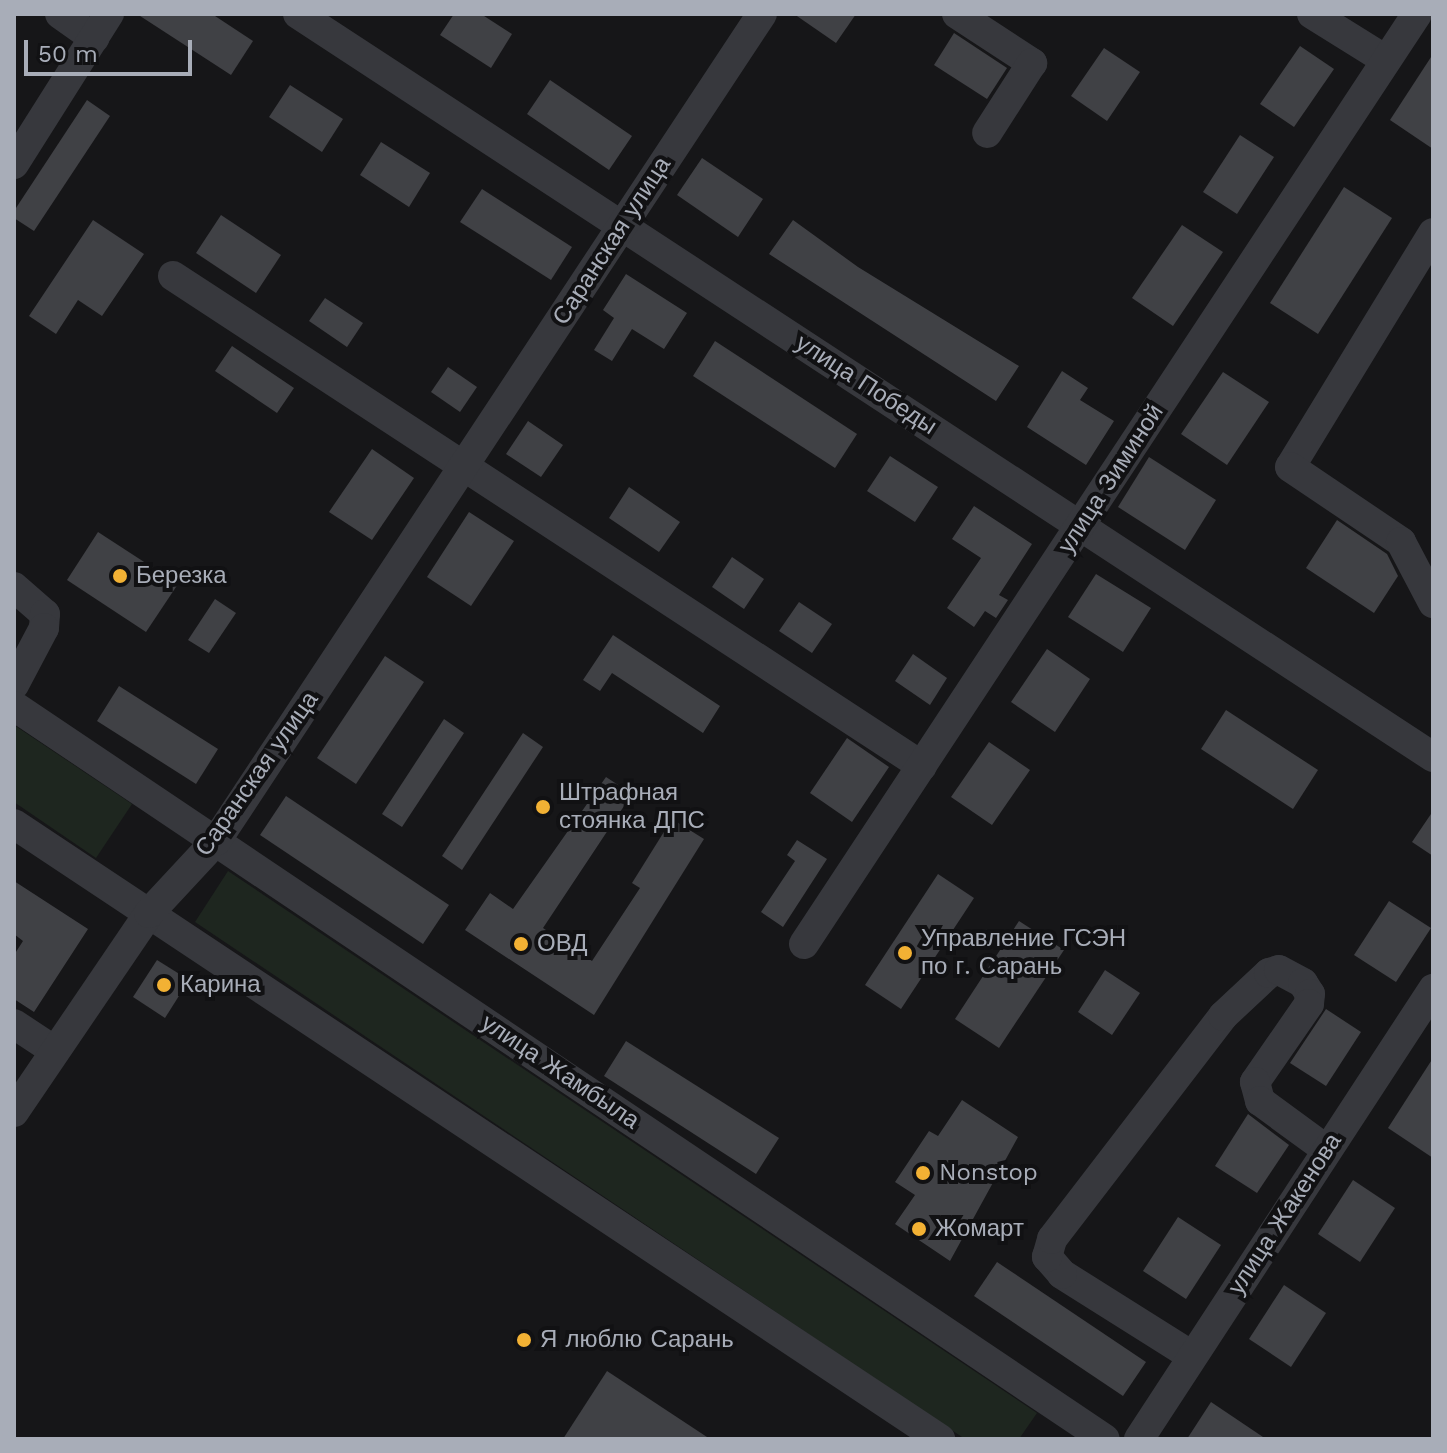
<!DOCTYPE html>
<html>
<head>
<meta charset="utf-8">
<style>
  body { margin:0 }
  #map { position:relative; width:1447px; height:1453px; overflow:hidden; background:#161618; font-family:"Work Sans",sans-serif }
  div>[style] { position:absolute }
  .green>* { inset:0; background:#1e261f }
  .building>* { inset:0; background:#404145 }
  .minor>* { height:30px; margin:-15px; padding:0 15px; transform-origin:15px; border-radius:15px; background:#37383d }
  .dots>* { width:22px; height:22px; translate:-50% -50%; box-sizing:border-box; border:4px solid #111113; border-radius:50% }
  span { translate:-50% -50%; white-space:nowrap; text-align:center; line-height:1.15; -webkit-text-stroke:8px #111113; paint-order:stroke }
  .street-label { font-size:24px; color:#a8adb8 }
  .poi-label { font-size:24px; color:#a8adb8 }
  .left { translate:0 -50%; text-align:left }
  .frame { position:absolute; inset:0; border:16px solid #a8adb8; pointer-events:none }
  .scale { position:absolute; left:24px; top:40px; width:168px; height:36px; box-sizing:border-box; border:4px solid #a8adb8; border-top:0; padding-left:10px; font-size:24px; line-height:28px; white-space:nowrap; color:#a8adb8; -webkit-text-stroke:6px #111113; paint-order:stroke }
</style>
</head>
<body>
<div id="map">
  <div class="green">
    <i style="clip-path:polygon(14px 725px,132px 804px,96px 858px,14px 802px)"></i>
    <i style="clip-path:polygon(228px 871px,1037px 1413px,1019px 1439px,965px 1439px,195px 922px)"></i>
  </div>
  <div class="building">
    <i style="clip-path:polygon(137px 14px,212px 14px,253px 41px,231px 75px)"></i>
    <i style="clip-path:polygon(454px 14px,481px 14px,512px 34px,491px 68px,440px 35px)"></i>
    <i style="clip-path:polygon(794px 14px,856px 14px,836px 43px)"></i>
    <i style="clip-path:polygon(954px 33px,1007px 68px,987px 99px,934px 65px)"></i>
    <i style="clip-path:polygon(1300px 46px,1334px 69px,1294px 127px,1260px 104px)"></i>
    <i style="clip-path:polygon(1104px 48px,1140px 72px,1107px 121px,1071px 96px)"></i>
    <i style="clip-path:polygon(1433px 54px,1433px 149px,1390px 120px)"></i>
    <i style="clip-path:polygon(550px 80px,632px 136px,609px 170px,527px 114px)"></i>
    <i style="clip-path:polygon(290px 85px,343px 119px,322px 152px,269px 117px)"></i>
    <i style="clip-path:polygon(87px 100px,110px 116px,34px 231px,14px 218px,14px 211px)"></i>
    <i style="clip-path:polygon(1240px 135px,1274px 157px,1237px 214px,1203px 192px)"></i>
    <i style="clip-path:polygon(381px 142px,430px 173px,409px 207px,360px 175px)"></i>
    <i style="clip-path:polygon(702px 158px,763px 199px,738px 237px,677px 195px)"></i>
    <i style="clip-path:polygon(1344px 187px,1392px 218px,1318px 334px,1270px 303px)"></i>
    <i style="clip-path:polygon(482px 189px,572px 247px,551px 280px,460px 222px)"></i>
    <i style="clip-path:polygon(221px 215px,281px 255px,256px 293px,196px 253px)"></i>
    <i style="clip-path:polygon(93px 220px,144px 254px,102px 316px,78px 300px,56px 334px,29px 316px)"></i>
    <i style="clip-path:polygon(793px 220px,858px 267px,1019px 366px,996px 401px,769px 254px)"></i>
    <i style="clip-path:polygon(1182px 225px,1223px 252px,1173px 326px,1132px 298px)"></i>
    <i style="clip-path:polygon(626px 274px,687px 313px,664px 349px,632px 329px,612px 361px,594px 350px,614px 318px,603px 310px)"></i>
    <i style="clip-path:polygon(325px 298px,363px 323px,347px 347px,309px 321px)"></i>
    <i style="clip-path:polygon(715px 341px,857px 434px,835px 468px,693px 376px)"></i>
    <i style="clip-path:polygon(232px 346px,294px 388px,277px 413px,215px 371px)"></i>
    <i style="clip-path:polygon(448px 367px,477px 387px,460px 412px,431px 392px)"></i>
    <i style="clip-path:polygon(1062px 371px,1088px 388px,1080px 400px,1114px 421px,1086px 465px,1027px 427px)"></i>
    <i style="clip-path:polygon(1223px 372px,1269px 402px,1227px 465px,1181px 434px)"></i>
    <i style="clip-path:polygon(528px 421px,563px 445px,541px 477px,506px 454px)"></i>
    <i style="clip-path:polygon(372px 449px,414px 478px,372px 540px,329px 512px)"></i>
    <i style="clip-path:polygon(890px 456px,938px 487px,915px 522px,867px 491px)"></i>
    <i style="clip-path:polygon(1149px 457px,1216px 500px,1185px 550px,1118px 507px)"></i>
    <i style="clip-path:polygon(629px 487px,680px 522px,659px 552px,609px 518px)"></i>
    <i style="clip-path:polygon(974px 506px,1032px 544px,999px 595px,1008px 600px,996px 618px,985px 611px,974px 627px,947px 608px,981px 558px,952px 539px)"></i>
    <i style="clip-path:polygon(469px 512px,514px 541px,471px 606px,427px 577px)"></i>
    <i style="clip-path:polygon(1337px 520px,1387px 554px,1398px 576px,1374px 613px,1306px 568px)"></i>
    <i style="clip-path:polygon(98px 532px,178px 584px,146px 632px,67px 580px)"></i>
    <i style="clip-path:polygon(732px 557px,764px 579px,744px 609px,712px 587px)"></i>
    <i style="clip-path:polygon(1096px 574px,1151px 608px,1123px 652px,1068px 617px)"></i>
    <i style="clip-path:polygon(215px 599px,236px 613px,209px 653px,188px 640px)"></i>
    <i style="clip-path:polygon(799px 602px,832px 624px,812px 653px,779px 631px)"></i>
    <i style="clip-path:polygon(613px 635px,720px 706px,703px 733px,612px 673px,600px 691px,583px 680px)"></i>
    <i style="clip-path:polygon(1047px 649px,1090px 679px,1055px 732px,1011px 702px)"></i>
    <i style="clip-path:polygon(913px 654px,947px 678px,930px 705px,895px 681px)"></i>
    <i style="clip-path:polygon(385px 656px,424px 682px,356px 784px,317px 758px)"></i>
    <i style="clip-path:polygon(119px 686px,218px 749px,196px 784px,97px 721px)"></i>
    <i style="clip-path:polygon(1226px 710px,1318px 770px,1293px 809px,1201px 749px)"></i>
    <i style="clip-path:polygon(444px 719px,464px 733px,402px 827px,382px 814px)"></i>
    <i style="clip-path:polygon(523px 733px,543px 747px,462px 870px,442px 856px)"></i>
    <i style="clip-path:polygon(847px 738px,889px 767px,852px 822px,810px 793px)"></i>
    <i style="clip-path:polygon(989px 742px,1030px 770px,992px 825px,951px 797px)"></i>
    <i style="clip-path:polygon(606px 777px,632px 794px,543px 928px,592px 961px,640px 888px,632px 883px,672px 819px,704px 839px,594px 1015px,465px 930px,490px 893px,513px 909px)"></i>
    <i style="clip-path:polygon(286px 796px,449px 905px,423px 944px,260px 835px)"></i>
    <i style="clip-path:polygon(1433px 811px,1433px 856px,1412px 842px)"></i>
    <i style="clip-path:polygon(797px 840px,827px 859px,783px 927px,761px 912px,795px 861px,787px 855px)"></i>
    <i style="clip-path:polygon(938px 874px,974px 898px,901px 1009px,865px 985px)"></i>
    <i style="clip-path:polygon(14px 881px,88px 929px,34px 1012px,14px 999px,14px 955px,23px 941px,14px 934px)"></i>
    <i style="clip-path:polygon(1389px 901px,1431px 928px,1396px 982px,1354px 955px)"></i>
    <i style="clip-path:polygon(1019px 921px,1064px 950px,999px 1048px,955px 1019px)"></i>
    <i style="clip-path:polygon(157px 960px,189px 980px,165px 1018px,133px 997px)"></i>
    <i style="clip-path:polygon(1105px 970px,1140px 993px,1112px 1035px,1078px 1012px)"></i>
    <i style="clip-path:polygon(1326px 1009px,1361px 1032px,1326px 1086px,1290px 1063px)"></i>
    <i style="clip-path:polygon(626px 1041px,779px 1138px,756px 1174px,604px 1076px)"></i>
    <i style="clip-path:polygon(1433px 1058px,1433px 1158px,1388px 1128px)"></i>
    <i style="clip-path:polygon(962px 1100px,1018px 1137px,950px 1261px,895px 1224px,915px 1195px,895px 1182px,929px 1131px,938px 1136px)"></i>
    <i style="clip-path:polygon(1248px 1114px,1289px 1145px,1257px 1193px,1215px 1166px)"></i>
    <i style="clip-path:polygon(1353px 1180px,1395px 1208px,1360px 1262px,1318px 1234px)"></i>
    <i style="clip-path:polygon(1178px 1217px,1221px 1245px,1186px 1299px,1143px 1271px)"></i>
    <i style="clip-path:polygon(997px 1262px,1146px 1362px,1123px 1396px,974px 1296px)"></i>
    <i style="clip-path:polygon(1284px 1285px,1326px 1313px,1291px 1367px,1249px 1339px)"></i>
    <i style="clip-path:polygon(607px 1371px,710px 1439px,563px 1439px)"></i>
    <i style="clip-path:polygon(1211px 1402px,1266px 1439px,1187px 1439px)"></i>
  </div>
  <div class="minor">
    <i style="left:60px;top:14px;width:42px;rotate:35.2deg"></i>
    <i style="left:298px;top:14px;width:1357px;rotate:33.21deg"></i>
    <i style="left:957px;top:14px;width:90px;rotate:33.2deg"></i>
    <i style="left:1032px;top:63px;width:83px;rotate:122.7deg"></i>
    <i style="left:1312px;top:14px;width:87px;rotate:31.9deg"></i>
    <i style="left:14px;top:164px;width:178px;rotate:-57.7deg"></i>
    <i style="left:1433px;top:233px;width:274px;rotate:121.4deg"></i>
    <i style="left:1290px;top:467px;width:134px;rotate:34deg"></i>
    <i style="left:1401px;top:542px;width:69px;rotate:62.3deg"></i>
    <i style="left:173px;top:276px;width:895px;rotate:33.19deg"></i>
    <i style="left:14px;top:587px;width:41px;rotate:41.1deg"></i>
    <i style="left:45px;top:614px;width:14px;rotate:94deg"></i>
    <i style="left:44px;top:628px;width:64px;rotate:117.8deg"></i>
    <i style="left:14px;top:706px;width:1314px;rotate:33.9deg"></i>
    <i style="left:14px;top:824px;width:1112px;rotate:33.59deg"></i>
    <i style="left:804px;top:944px;width:1114px;rotate:-56.61deg"></i>
    <i style="left:14px;top:1024px;width:49px;rotate:33.4deg"></i>
    <i style="left:14px;top:1112px;width:240px;rotate:-55.8deg"></i>
    <i style="left:149px;top:913px;width:98px;rotate:-47.1deg"></i>
    <i style="left:216px;top:841px;width:991px;rotate:-56.57deg"></i>
    <i style="left:1192px;top:1356px;width:154px;rotate:-147.8deg"></i>
    <i style="left:1062px;top:1274px;width:23px;rotate:-131deg"></i>
    <i style="left:1047px;top:1257px;width:19px;rotate:-74deg"></i>
    <i style="left:1052px;top:1239px;width:281px;rotate:-52.5deg"></i>
    <i style="left:1223px;top:1016px;width:63px;rotate:-43.1deg"></i>
    <i style="left:1269px;top:973px;width:10px;rotate:-17deg"></i>
    <i style="left:1279px;top:970px;width:27px;rotate:28deg"></i>
    <i style="left:1303px;top:983px;width:13px;rotate:58deg"></i>
    <i style="left:1310px;top:994px;width:10px;rotate:96deg"></i>
    <i style="left:1309px;top:1004px;width:95px;rotate:124.7deg"></i>
    <i style="left:1255px;top:1082px;width:20px;rotate:75deg"></i>
    <i style="left:1260px;top:1101px;width:83px;rotate:36.2deg"></i>
    <i style="left:1139px;top:1439px;width:538px;rotate:-56.84deg"></i>
  </div>
  <div class="dots">
    <i style="left:120px;top:576px;background:#f2b134"></i>
    <i style="left:543px;top:807px;background:#f2b134"></i>
    <i style="left:521px;top:944px;background:#f2b134"></i>
    <i style="left:905px;top:953px;background:#f2b134"></i>
    <i style="left:164px;top:985px;background:#f2b134"></i>
    <i style="left:923px;top:1173px;background:#f2b134"></i>
    <i style="left:919px;top:1229px;background:#f2b134"></i>
    <i style="left:524px;top:1340px;background:#f2b134"></i>
  </div>
  <div class="street-label">
    <span style="left:612px;top:241px;rotate:-57deg">Саранская улица</span>
    <span style="left:866px;top:385px;rotate:33deg">улица Победы</span>
    <span style="left:1111px;top:479px;rotate:-57deg">улица Зиминой</span>
    <span style="left:257px;top:774px;rotate:-55deg">Саранская улица</span>
    <span style="left:560px;top:1072px;rotate:34deg">улица Жамбыла</span>
    <span style="left:1285px;top:1214px;rotate:-57deg">улица Жакенова</span>
  </div>
  <div class="poi-label">
    <span class="left" style="left:136px;top:576px">Березка</span>
    <span class="left" style="left:559px;top:807px">Штрафная<br>стоянка ДПС</span>
    <span class="left" style="left:921px;top:953px">Управление ГСЭН<br>по г. Сарань</span>
    <span class="left" style="left:537px;top:944px">ОВД</span>
    <span class="left" style="left:180px;top:985px">Карина</span>
    <span class="left" style="left:939px;top:1173px">Nonstop</span>
    <span class="left" style="left:935px;top:1229px">Жомарт</span>
    <span class="left" style="left:540px;top:1340px">Я люблю Сарань</span>
  </div>
  <div class="frame"></div>
  <div class="scale">50 m</div>
</div>
</body>
</html>
